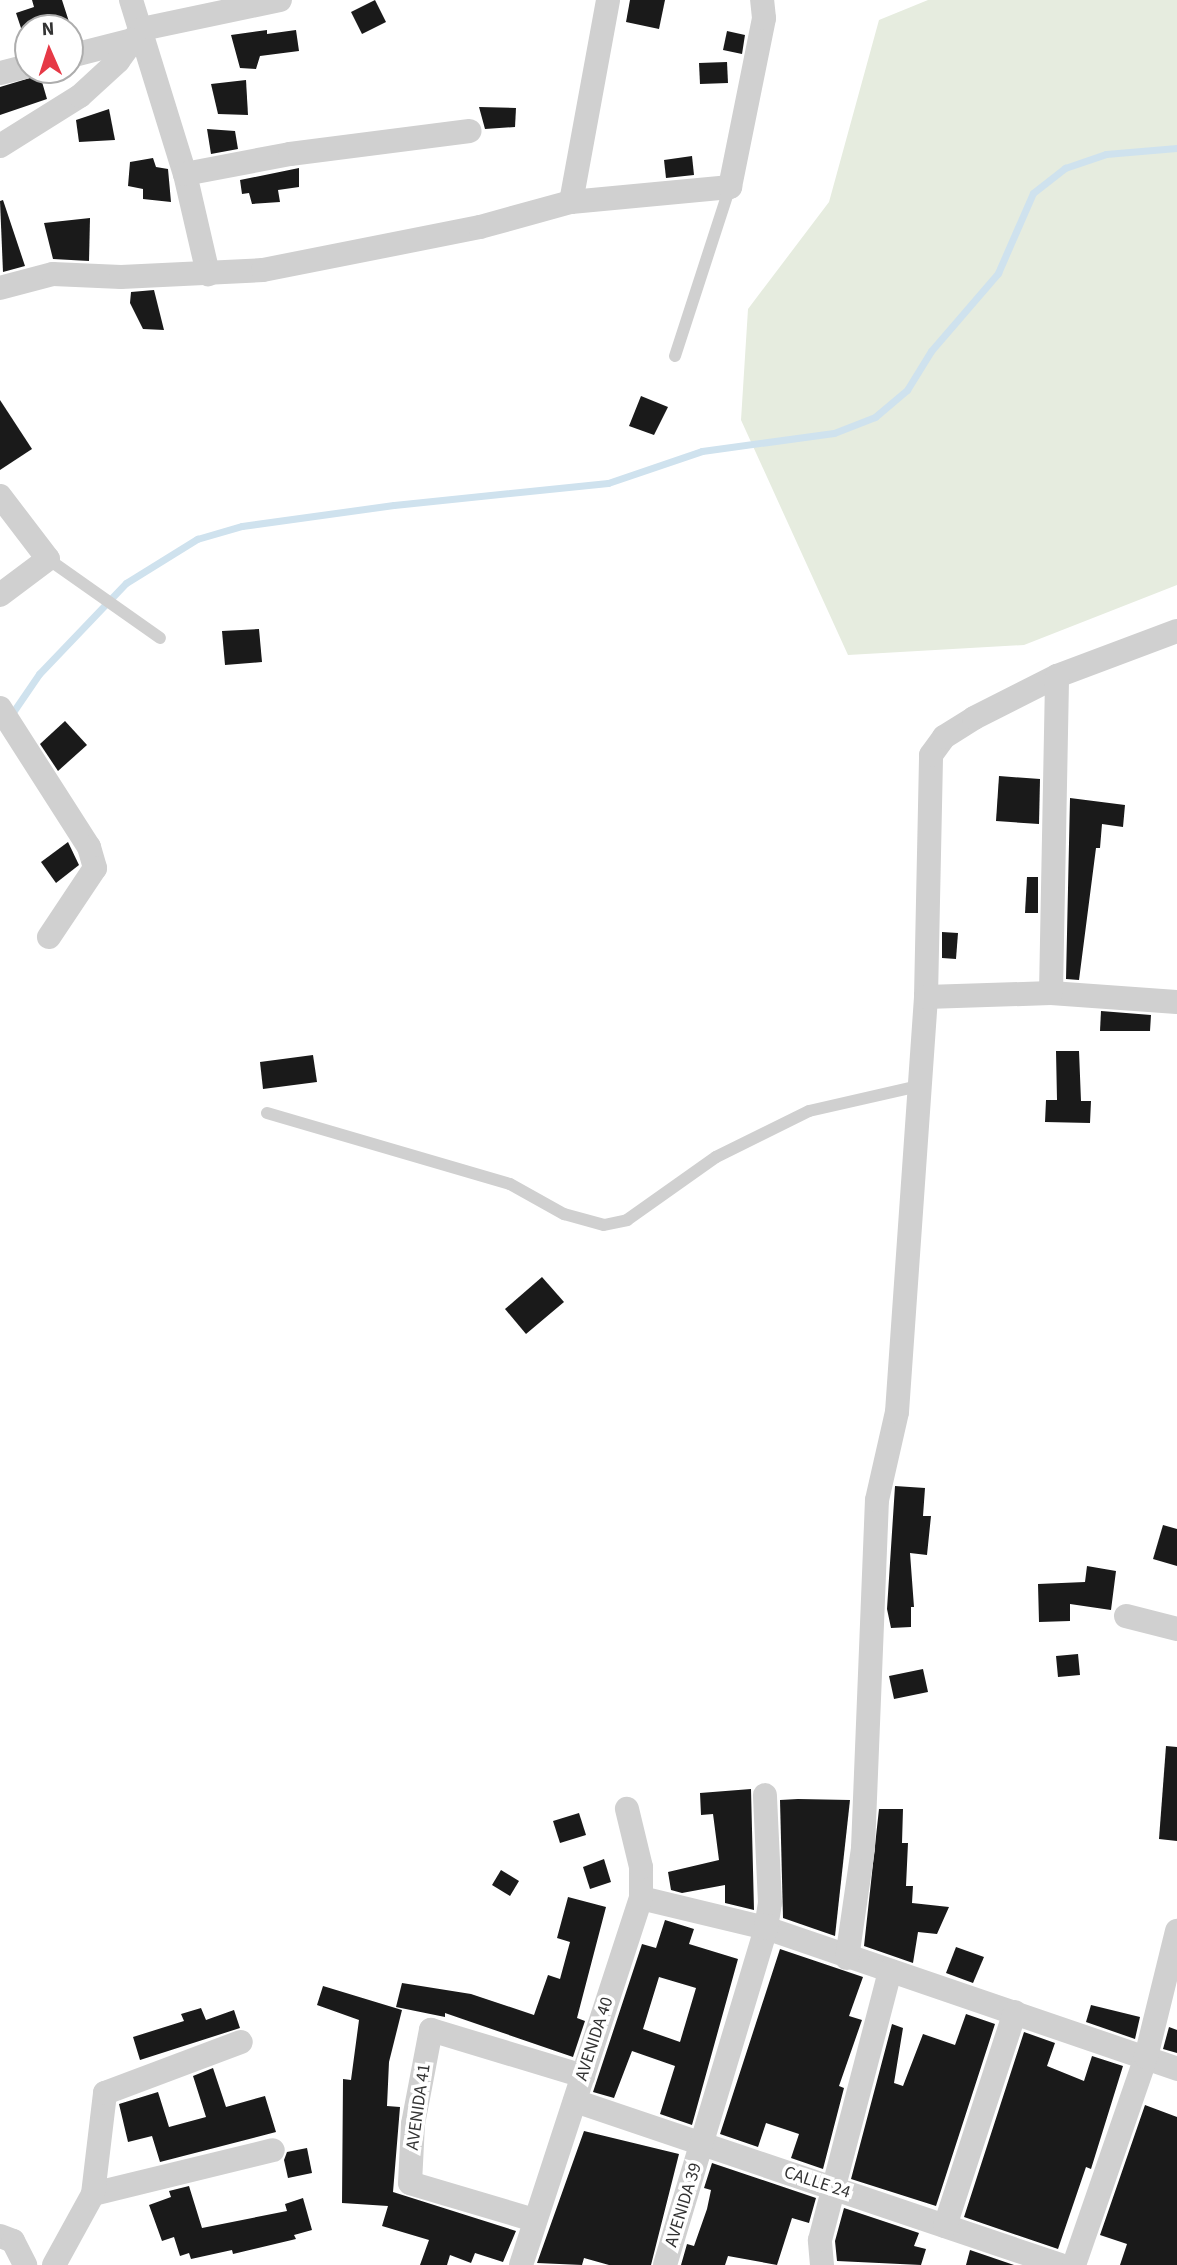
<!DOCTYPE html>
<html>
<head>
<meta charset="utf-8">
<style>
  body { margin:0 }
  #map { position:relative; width:1177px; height:2265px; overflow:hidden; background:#fff; font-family:"Source Sans 3",sans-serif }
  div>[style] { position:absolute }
  .green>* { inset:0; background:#e6ecdf }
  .stream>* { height:7px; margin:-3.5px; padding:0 3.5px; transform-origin:3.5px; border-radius:3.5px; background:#cfe2ee }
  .building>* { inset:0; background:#1a1a1a }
  .service>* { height:12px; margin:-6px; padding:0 6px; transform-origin:6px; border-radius:6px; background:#d0d0d0 }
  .minor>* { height:24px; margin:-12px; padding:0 12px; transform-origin:12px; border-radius:12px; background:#d0d0d0 }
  span { translate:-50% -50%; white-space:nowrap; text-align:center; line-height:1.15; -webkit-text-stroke:7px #fff; paint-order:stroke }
  .street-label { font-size:18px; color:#333 }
  .north { position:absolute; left:14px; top:14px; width:70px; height:70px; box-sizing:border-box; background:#fff; border:2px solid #adadad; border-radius:50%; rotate:357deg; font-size:19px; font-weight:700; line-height:28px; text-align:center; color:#333 }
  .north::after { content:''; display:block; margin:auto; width:24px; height:32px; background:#e63946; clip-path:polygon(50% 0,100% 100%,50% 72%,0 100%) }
</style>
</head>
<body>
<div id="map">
  <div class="green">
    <i style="clip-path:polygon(928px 0,1177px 0,1177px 585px,1024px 645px,848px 655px,741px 420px,748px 309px,829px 202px,879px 20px)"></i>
  </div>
  <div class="stream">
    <i style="left:11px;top:715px;width:50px;rotate:-55.7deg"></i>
    <i style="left:39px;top:674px;width:126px;rotate:-46.3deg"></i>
    <i style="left:126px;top:583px;width:84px;rotate:-31.8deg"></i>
    <i style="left:197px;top:539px;width:47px;rotate:-16.1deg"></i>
    <i style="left:242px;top:526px;width:153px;rotate:-7.9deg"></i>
    <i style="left:394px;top:505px;width:215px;rotate:-5.9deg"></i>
    <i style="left:608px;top:483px;width:99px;rotate:-18.8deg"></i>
    <i style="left:702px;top:451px;width:133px;rotate:-7.8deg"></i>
    <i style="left:834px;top:433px;width:44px;rotate:-21.3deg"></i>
    <i style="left:875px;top:417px;width:42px;rotate:-40.2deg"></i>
    <i style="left:907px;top:390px;width:46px;rotate:-58.4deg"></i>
    <i style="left:931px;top:351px;width:103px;rotate:-49.3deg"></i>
    <i style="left:998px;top:273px;width:87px;rotate:-66.4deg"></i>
    <i style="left:1033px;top:193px;width:41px;rotate:-38deg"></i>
    <i style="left:1065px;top:168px;width:43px;rotate:-18.9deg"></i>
    <i style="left:1106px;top:154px;width:71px;rotate:-4.8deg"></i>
  </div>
  <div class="building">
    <i style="clip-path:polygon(32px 0,62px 0,71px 28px,21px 28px,16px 13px,34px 7px)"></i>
    <i style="clip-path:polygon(375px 0,386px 22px,362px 34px,351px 12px)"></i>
    <i style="clip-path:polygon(630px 0,665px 0,659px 29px,626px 22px)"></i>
    <i style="clip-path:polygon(267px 30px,267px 34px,296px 30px,299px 51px,260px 56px,256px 69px,240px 68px,231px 35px)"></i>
    <i style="clip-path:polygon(727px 31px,745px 35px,742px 54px,723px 50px)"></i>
    <i style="clip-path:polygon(727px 62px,728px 83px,700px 84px,699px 63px)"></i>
    <i style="clip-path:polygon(40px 75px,47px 99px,0 115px,0 87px)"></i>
    <i style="clip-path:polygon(246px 80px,248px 115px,218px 114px,211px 84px)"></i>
    <i style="clip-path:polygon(479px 107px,516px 108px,515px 127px,485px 129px)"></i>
    <i style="clip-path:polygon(109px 109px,115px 140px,79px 142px,76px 120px)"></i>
    <i style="clip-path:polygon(207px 129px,235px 131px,238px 149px,211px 154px)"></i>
    <i style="clip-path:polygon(692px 156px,694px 175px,666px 178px,664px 160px)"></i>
    <i style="clip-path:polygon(153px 158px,156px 167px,168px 169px,171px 202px,143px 199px,143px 189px,128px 186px,130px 162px)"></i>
    <i style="clip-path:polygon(299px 168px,299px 187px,278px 190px,280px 202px,252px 204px,249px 193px,242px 194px,240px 180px)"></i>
    <i style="clip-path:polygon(3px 200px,25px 266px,3px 272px,0 201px)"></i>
    <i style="clip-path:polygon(90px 218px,89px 261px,53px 259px,44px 223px)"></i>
    <i style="clip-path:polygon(154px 290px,164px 330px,143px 329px,130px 303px,131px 292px)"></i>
    <i style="clip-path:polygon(641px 396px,668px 407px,654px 435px,629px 426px)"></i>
    <i style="clip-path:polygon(0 400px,32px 449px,0 470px)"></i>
    <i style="clip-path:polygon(259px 629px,262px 662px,225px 665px,222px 631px)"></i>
    <i style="clip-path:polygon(65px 721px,87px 745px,58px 771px,40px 744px)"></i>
    <i style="clip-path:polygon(999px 776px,1040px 779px,1039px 824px,996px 821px)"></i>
    <i style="clip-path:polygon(1070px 798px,1125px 805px,1123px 827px,1102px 824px,1100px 848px,1096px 848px,1079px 980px,1066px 979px)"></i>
    <i style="clip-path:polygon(68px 842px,79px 865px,56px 883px,41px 862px)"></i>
    <i style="clip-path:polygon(1027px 877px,1038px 877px,1038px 913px,1025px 913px)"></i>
    <i style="clip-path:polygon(942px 932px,958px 933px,956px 959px,942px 958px)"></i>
    <i style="clip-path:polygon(1101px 1011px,1151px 1015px,1150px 1031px,1100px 1031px)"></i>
    <i style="clip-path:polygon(1056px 1051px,1079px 1051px,1081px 1101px,1091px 1101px,1090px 1123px,1045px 1122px,1046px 1100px,1057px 1100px)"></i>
    <i style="clip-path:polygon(313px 1055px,317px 1082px,263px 1089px,260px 1062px)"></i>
    <i style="clip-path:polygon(542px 1277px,564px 1302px,526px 1334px,505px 1309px)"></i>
    <i style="clip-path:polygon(895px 1486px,925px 1488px,923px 1516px,931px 1516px,927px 1555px,910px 1553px,914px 1607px,911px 1607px,911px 1627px,891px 1628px,887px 1609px)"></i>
    <i style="clip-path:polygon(1163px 1525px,1177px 1529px,1177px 1566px,1153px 1559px)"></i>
    <i style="clip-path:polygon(1087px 1566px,1116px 1571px,1111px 1610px,1070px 1604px,1070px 1621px,1039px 1622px,1038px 1584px,1085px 1582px)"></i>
    <i style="clip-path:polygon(1078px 1654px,1080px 1675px,1058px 1677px,1056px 1656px)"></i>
    <i style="clip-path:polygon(923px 1669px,928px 1692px,894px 1699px,889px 1676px)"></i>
    <i style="clip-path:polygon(1166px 1746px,1177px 1747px,1177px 1841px,1159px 1839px)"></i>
    <i style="clip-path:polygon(751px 1789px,754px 1910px,725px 1903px,725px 1885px,682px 1893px,671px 1890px,668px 1872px,719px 1860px,713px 1814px,701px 1815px,700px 1793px)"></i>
    <i style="clip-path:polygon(798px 1799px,850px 1800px,835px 1936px,783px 1918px,780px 1800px)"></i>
    <i style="clip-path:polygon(879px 1809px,903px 1809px,902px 1843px,908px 1843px,906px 1886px,913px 1886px,912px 1903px,949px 1907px,937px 1934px,918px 1932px,913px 1963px,864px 1946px)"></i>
    <i style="clip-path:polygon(579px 1813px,586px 1835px,560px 1843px,553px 1821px)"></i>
    <i style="clip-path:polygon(604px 1859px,611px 1882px,590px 1889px,583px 1867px)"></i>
    <i style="clip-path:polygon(501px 1870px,519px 1881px,510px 1896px,492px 1885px)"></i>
    <i style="clip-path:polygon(568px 1897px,606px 1907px,577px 2018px,585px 2021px,573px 2057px,445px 2013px,445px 2017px,396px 2007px,402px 1983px,471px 1994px,534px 2015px,548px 1975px,560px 1979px,570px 1942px,557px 1938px)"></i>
    <i style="clip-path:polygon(evenodd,665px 1920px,694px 1929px,689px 1944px,738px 1959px,692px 2125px,660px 2114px,675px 2066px,632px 2051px,614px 2098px,593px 2092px,642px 1944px,656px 1948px,665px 1920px,659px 1977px,696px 1988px,680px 2042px,643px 2029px,659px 1977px)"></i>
    <i style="clip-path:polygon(956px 1947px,984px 1957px,973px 1983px,946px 1973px)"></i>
    <i style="clip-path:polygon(780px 1949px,863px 1977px,849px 2016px,862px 2020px,839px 2086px,844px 2088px,823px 2169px,791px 2158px,799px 2134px,766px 2123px,758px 2147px,720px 2134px)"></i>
    <i style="clip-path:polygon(323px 1986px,402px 2010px,389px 2062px,387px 2106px,400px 2107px,393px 2192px,516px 2231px,503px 2262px,475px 2253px,471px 2263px,450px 2255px,447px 2265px,420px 2265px,429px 2240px,382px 2226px,388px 2206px,342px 2203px,343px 2079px,351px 2080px,359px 2020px,317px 2005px)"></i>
    <i style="clip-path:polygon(1091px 2005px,1140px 2017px,1135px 2039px,1086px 2022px)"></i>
    <i style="clip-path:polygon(201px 2008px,206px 2020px,234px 2010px,240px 2028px,140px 2060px,133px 2037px,184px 2021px,181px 2014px)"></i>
    <i style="clip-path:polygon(966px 2014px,995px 2024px,936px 2206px,851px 2179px,892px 2024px,903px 2028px,894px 2083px,903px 2086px,923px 2034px,955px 2045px)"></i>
    <i style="clip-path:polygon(1169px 2027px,1177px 2030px,1177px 2053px,1163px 2049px)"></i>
    <i style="clip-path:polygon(1024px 2032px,1055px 2043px,1047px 2066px,1084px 2081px,1092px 2056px,1123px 2066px,1091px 2169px,1086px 2167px,1058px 2249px,964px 2217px)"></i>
    <i style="clip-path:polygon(213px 2068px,226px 2107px,265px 2096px,276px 2132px,160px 2162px,152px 2136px,128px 2142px,119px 2104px,158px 2092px,169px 2127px,206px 2117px,193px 2076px)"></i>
    <i style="clip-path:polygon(1145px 2105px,1177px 2117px,1177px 2265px,1120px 2265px,1127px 2244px,1100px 2235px)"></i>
    <i style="clip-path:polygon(584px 2131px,679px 2154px,651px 2265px,609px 2265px,584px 2258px,582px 2265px,537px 2263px)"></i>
    <i style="clip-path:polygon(307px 2148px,312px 2173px,288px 2178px,284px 2160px,287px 2152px)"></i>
    <i style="clip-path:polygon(712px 2163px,816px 2198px,809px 2223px,792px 2218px,777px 2265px,728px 2256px,725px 2265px,681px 2265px,687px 2244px,694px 2246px,707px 2209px,711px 2190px,704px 2188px)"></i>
    <i style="clip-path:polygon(189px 2186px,202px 2228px,287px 2211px,285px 2204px,303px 2198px,312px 2230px,294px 2235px,296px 2239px,233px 2254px,232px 2250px,191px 2259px,189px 2253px,180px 2256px,174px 2237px,162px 2241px,149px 2205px,171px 2197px,169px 2191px)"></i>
    <i style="clip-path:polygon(844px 2208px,919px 2233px,914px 2246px,926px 2249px,921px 2265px,837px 2261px,835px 2241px)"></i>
    <i style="clip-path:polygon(970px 2250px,1014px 2265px,966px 2265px)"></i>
  </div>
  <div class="service">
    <i style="left:675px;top:356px;width:178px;rotate:-72deg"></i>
    <i style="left:48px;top:559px;width:137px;rotate:35.2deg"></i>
    <i style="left:267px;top:1113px;width:253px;rotate:16.3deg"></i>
    <i style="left:510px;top:1184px;width:62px;rotate:29.1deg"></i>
    <i style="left:564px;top:1214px;width:41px;rotate:15.4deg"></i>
    <i style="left:604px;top:1225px;width:24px;rotate:-12deg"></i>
    <i style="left:627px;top:1220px;width:109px;rotate:-35.3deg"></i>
    <i style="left:716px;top:1157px;width:104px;rotate:-26.3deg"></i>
    <i style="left:809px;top:1111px;width:113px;rotate:-12.8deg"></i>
  </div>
  <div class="minor">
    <i style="left:131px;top:0;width:182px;rotate:72.8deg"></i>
    <i style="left:185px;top:174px;width:103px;rotate:77deg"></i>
    <i style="left:70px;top:56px;width:65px;rotate:-14.3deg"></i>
    <i style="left:133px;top:40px;width:14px;rotate:-51deg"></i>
    <i style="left:142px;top:29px;width:141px;rotate:-11.9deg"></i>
    <i style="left:0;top:73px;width:29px;rotate:-14deg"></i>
    <i style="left:0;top:146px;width:94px;rotate:-32deg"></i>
    <i style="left:80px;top:96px;width:52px;rotate:-42.6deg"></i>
    <i style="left:118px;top:61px;width:26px;rotate:-54deg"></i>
    <i style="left:185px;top:174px;width:107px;rotate:-10.8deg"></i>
    <i style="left:290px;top:154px;width:181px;rotate:-7.3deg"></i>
    <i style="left:571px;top:202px;width:205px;rotate:-79.6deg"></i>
    <i style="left:0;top:288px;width:55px;rotate:-14.8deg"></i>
    <i style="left:53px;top:274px;width:68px;rotate:2.5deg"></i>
    <i style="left:121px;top:277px;width:142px;rotate:-2.8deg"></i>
    <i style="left:263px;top:270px;width:221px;rotate:-11.2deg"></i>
    <i style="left:480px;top:227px;width:94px;rotate:-15.4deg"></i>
    <i style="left:571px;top:202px;width:160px;rotate:-5.4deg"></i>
    <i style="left:730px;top:187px;width:172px;rotate:-78.6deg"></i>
    <i style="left:764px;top:18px;width:18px;rotate:-96deg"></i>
    <i style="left:0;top:496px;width:79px;rotate:52.7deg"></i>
    <i style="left:48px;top:559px;width:60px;rotate:143.1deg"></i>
    <i style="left:0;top:708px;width:165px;rotate:57.4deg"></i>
    <i style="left:89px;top:847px;width:22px;rotate:74deg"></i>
    <i style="left:95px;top:868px;width:83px;rotate:123.7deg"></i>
    <i style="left:1051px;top:993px;width:126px;rotate:4.1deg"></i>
    <i style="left:926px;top:997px;width:242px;rotate:-88.8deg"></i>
    <i style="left:931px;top:755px;width:22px;rotate:-54deg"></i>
    <i style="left:944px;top:737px;width:36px;rotate:-32deg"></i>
    <i style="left:974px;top:718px;width:93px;rotate:-26.8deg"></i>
    <i style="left:1057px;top:676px;width:128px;rotate:-20.6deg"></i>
    <i style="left:1126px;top:1616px;width:53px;rotate:14.3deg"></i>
    <i style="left:641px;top:1898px;width:129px;rotate:13.5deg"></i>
    <i style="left:766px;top:1928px;width:435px;rotate:18.9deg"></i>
    <i style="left:847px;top:1958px;width:111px;rotate:-81.7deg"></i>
    <i style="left:863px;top:1848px;width:348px;rotate:-87.7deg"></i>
    <i style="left:877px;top:1500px;width:90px;rotate:-77.2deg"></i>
    <i style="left:897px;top:1412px;width:416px;rotate:-86deg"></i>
    <i style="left:926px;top:997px;width:125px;rotate:-1.8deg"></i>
    <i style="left:1051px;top:993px;width:317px;rotate:-88.9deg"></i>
    <i style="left:575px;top:2101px;width:512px;rotate:18.68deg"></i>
    <i style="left:93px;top:2194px;width:185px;rotate:-13.7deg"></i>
    <i style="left:534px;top:2220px;width:129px;rotate:-163.4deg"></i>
    <i style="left:410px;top:2183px;width:59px;rotate:-87.1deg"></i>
    <i style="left:413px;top:2124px;width:96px;rotate:-79.2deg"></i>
    <i style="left:431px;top:2030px;width:159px;rotate:16.8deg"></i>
    <i style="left:945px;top:2226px;width:225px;rotate:-71.9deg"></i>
    <i style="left:0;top:2236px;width:14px;rotate:21deg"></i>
    <i style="left:13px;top:2241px;width:27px;rotate:63deg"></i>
    <i style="left:54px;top:2265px;width:81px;rotate:-61.2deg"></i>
    <i style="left:93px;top:2194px;width:102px;rotate:-83.2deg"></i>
    <i style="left:105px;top:2093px;width:145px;rotate:-20.6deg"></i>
    <i style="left:521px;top:2265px;width:386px;rotate:-71.9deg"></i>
    <i style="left:641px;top:1898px;width:31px;rotate:-90deg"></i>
    <i style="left:641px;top:1867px;width:60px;rotate:-103.6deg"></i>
    <i style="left:665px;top:2265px;width:352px;rotate:-73.3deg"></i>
    <i style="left:766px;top:1928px;width:25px;rotate:-81deg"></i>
    <i style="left:770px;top:1903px;width:108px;rotate:-92.7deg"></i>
    <i style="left:822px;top:2265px;width:25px;rotate:-95deg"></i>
    <i style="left:820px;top:2240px;width:278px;rotate:-75.4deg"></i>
    <i style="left:1074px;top:2265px;width:220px;rotate:-70.9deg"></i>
    <i style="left:1146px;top:2057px;width:130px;rotate:-76.2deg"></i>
  </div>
  <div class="street-label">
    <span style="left:595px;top:2039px;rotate:-72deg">AVENIDA 40</span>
    <span style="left:419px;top:2107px;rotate:-82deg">AVENIDA 41</span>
    <span style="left:817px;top:2183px;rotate:18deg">CALLE 24</span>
    <span style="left:684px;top:2205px;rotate:-73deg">AVENIDA 39</span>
  </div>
  <div class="north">N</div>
</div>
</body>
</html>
